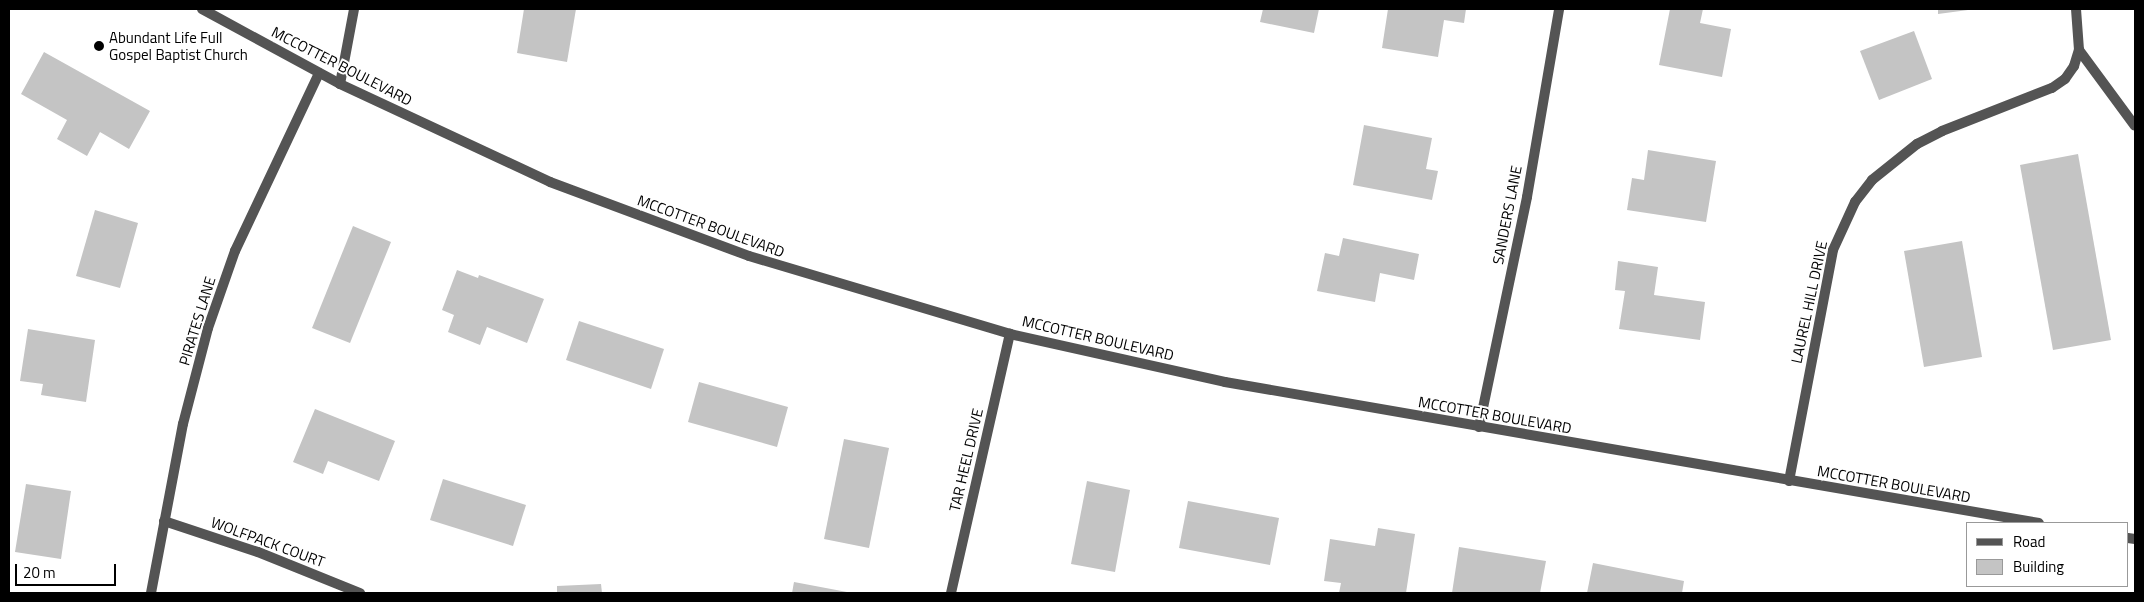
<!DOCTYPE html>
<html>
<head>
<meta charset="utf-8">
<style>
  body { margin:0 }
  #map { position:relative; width:2144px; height:602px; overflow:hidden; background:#fff; font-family:"Titillium Web",sans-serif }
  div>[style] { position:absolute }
  .building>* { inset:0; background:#c4c4c4 }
  .minor>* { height:10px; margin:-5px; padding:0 5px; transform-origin:5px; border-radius:5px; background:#545454 }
  .tertiary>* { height:10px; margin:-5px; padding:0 5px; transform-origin:5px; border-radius:5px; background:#545454 }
  .dots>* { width:14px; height:14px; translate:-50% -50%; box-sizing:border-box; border:2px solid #fff; border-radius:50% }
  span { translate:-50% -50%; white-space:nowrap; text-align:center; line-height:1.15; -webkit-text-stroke:4px #fff; paint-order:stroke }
  .poi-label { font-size:15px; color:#000 }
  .left { translate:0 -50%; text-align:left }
  .street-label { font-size:15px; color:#000 }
  .frame { position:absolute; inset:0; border:10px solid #000; pointer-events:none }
  .legend { position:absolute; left:1966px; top:522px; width:162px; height:65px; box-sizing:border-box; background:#fff; border:1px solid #999; margin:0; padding:6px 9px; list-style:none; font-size:15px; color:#000 }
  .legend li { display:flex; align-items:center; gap:10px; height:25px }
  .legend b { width:25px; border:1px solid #999 }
  .scale { position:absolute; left:15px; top:564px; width:101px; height:22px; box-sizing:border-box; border:2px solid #000; border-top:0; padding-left:6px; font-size:15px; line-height:18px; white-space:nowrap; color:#000; -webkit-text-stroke:4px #fff; paint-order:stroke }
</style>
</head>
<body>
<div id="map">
  <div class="building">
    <i style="clip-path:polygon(524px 9px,576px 9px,567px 62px,517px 53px)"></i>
    <i style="clip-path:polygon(1263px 9px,1319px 9px,1314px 33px,1260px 22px)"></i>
    <i style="clip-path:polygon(1388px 9px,1466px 9px,1464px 23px,1444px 20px,1438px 57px,1382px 48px)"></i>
    <i style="clip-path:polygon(1670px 9px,1703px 9px,1700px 23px,1731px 29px,1722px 77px,1659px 65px)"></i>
    <i style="clip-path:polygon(1938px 9px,1968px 9px,1968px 10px,1938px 14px)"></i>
    <i style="clip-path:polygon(1914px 31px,1932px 79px,1879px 100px,1860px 51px)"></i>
    <i style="clip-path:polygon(44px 52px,150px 111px,129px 149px,100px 132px,87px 156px,57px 139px,67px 120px,21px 94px)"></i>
    <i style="clip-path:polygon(1364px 125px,1432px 138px,1426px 169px,1438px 171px,1432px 200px,1353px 185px)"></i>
    <i style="clip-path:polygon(1648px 150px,1716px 161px,1706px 222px,1627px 210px,1632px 178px,1644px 180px)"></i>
    <i style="clip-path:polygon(2078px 154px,2111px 340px,2053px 350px,2020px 165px)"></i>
    <i style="clip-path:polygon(95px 210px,138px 223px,120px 288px,76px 276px)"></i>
    <i style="clip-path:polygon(353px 226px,391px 242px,350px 343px,312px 328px)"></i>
    <i style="clip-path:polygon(1343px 238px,1419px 254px,1414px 280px,1380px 273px,1375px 302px,1317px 291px,1325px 253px,1339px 256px)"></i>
    <i style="clip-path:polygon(1962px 241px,1982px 357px,1924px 367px,1904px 251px)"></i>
    <i style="clip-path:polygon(1618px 261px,1658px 267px,1654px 295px,1705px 302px,1700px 340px,1619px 329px,1625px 291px,1615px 290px)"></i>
    <i style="clip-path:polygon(457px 270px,478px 278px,479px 275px,544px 299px,527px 343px,487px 327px,480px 345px,448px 332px,454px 315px,442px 310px)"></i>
    <i style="clip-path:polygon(579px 321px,664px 349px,651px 389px,566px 360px)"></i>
    <i style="clip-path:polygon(28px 329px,95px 340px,86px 402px,41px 395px,43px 384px,20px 381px)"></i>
    <i style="clip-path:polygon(699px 382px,788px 407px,777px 447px,688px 422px)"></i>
    <i style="clip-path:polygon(315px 409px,395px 441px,379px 481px,328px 461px,323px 474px,293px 462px)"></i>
    <i style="clip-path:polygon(844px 439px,889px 448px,869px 548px,824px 539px)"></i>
    <i style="clip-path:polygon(443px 479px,526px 505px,513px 546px,430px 520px)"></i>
    <i style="clip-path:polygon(1087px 481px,1130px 490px,1115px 572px,1071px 564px)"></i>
    <i style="clip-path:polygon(26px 484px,71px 491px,61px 559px,15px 552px)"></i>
    <i style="clip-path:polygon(1188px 501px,1279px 518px,1270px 565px,1179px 548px)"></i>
    <i style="clip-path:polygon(1378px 528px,1415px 534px,1406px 593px,1339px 593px,1341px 583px,1324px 581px,1330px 539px,1375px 546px)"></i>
    <i style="clip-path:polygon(1459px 547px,1546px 561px,1540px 593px,1452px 593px)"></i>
    <i style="clip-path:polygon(1593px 563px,1684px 581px,1682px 593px,1587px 593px)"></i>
    <i style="clip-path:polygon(794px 582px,847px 592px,847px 593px,792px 593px)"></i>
    <i style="clip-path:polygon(601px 584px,602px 593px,557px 593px,557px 586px)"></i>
  </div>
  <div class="minor">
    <i style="left:2076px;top:9px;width:41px;rotate:85.8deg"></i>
    <i style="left:2079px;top:50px;width:94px;rotate:53.6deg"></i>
    <i style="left:340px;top:84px;width:76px;rotate:-79.4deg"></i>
    <i style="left:1479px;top:427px;width:235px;rotate:-78.2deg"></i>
    <i style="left:1527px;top:197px;width:191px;rotate:-80.3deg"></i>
    <i style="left:1789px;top:481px;width:235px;rotate:-79.2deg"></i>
    <i style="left:1833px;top:250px;width:53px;rotate:-65.4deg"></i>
    <i style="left:1855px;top:202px;width:28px;rotate:-52deg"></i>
    <i style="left:1872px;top:180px;width:58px;rotate:-38.7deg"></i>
    <i style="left:1917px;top:144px;width:28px;rotate:-27deg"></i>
    <i style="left:1942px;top:131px;width:118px;rotate:-21.4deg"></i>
    <i style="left:2052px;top:88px;width:16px;rotate:-35deg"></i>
    <i style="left:2065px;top:79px;width:16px;rotate:-55deg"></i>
    <i style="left:2074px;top:66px;width:17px;rotate:-73deg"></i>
    <i style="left:164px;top:521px;width:99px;rotate:18.3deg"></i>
    <i style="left:258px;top:552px;width:110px;rotate:21.9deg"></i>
    <i style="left:151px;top:593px;width:172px;rotate:-79.3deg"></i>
    <i style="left:183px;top:424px;width:99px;rotate:-75.4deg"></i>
    <i style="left:208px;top:328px;width:82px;rotate:-70.7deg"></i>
    <i style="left:235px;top:251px;width:197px;rotate:-64.7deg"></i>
    <i style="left:951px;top:593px;width:266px;rotate:-77.2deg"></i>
  </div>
  <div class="tertiary">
    <i style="left:202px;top:9px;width:157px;rotate:28.5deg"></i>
    <i style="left:340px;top:84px;width:232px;rotate:25deg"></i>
    <i style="left:550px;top:182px;width:212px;rotate:20.4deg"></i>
    <i style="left:749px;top:256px;width:272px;rotate:16.6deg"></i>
    <i style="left:1010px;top:334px;width:220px;rotate:12.6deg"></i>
    <i style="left:1225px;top:382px;width:826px;rotate:9.83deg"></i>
    <i style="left:2128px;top:538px;width:7px;rotate:8deg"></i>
  </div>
  <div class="dots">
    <i style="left:99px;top:46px;background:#000"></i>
  </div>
  <div class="poi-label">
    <span class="left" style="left:109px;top:46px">Abundant Life Full<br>Gospel Baptist Church</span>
  </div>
  <div class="street-label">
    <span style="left:342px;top:66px;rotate:27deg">MCCOTTER BOULEVARD</span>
    <span style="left:1507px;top:215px;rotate:-79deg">SANDERS LANE</span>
    <span style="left:711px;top:226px;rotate:20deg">MCCOTTER BOULEVARD</span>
    <span style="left:1809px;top:302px;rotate:-78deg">LAUREL HILL DRIVE</span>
    <span style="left:197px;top:321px;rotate:-73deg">PIRATES LANE</span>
    <span style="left:1098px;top:338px;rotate:13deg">MCCOTTER BOULEVARD</span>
    <span style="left:1495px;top:415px;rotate:10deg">MCCOTTER BOULEVARD</span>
    <span style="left:966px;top:460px;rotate:-77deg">TAR HEEL DRIVE</span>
    <span style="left:1894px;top:484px;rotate:10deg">MCCOTTER BOULEVARD</span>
    <span style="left:268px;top:542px;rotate:20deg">WOLFPACK COURT</span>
  </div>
  <div class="frame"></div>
  <ul class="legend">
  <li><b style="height:6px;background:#545454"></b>Road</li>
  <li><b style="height:14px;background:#c4c4c4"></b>Building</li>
  </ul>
  <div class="scale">20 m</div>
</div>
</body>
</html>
